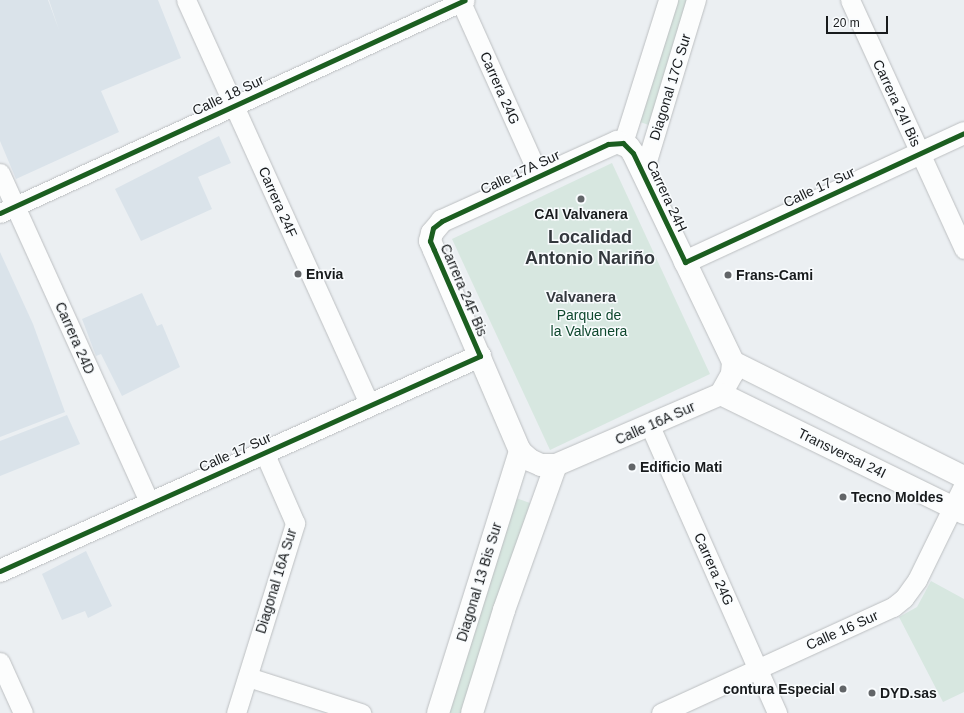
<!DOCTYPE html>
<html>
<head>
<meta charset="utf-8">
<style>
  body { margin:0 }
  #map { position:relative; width:964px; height:713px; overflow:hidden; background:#ebeff2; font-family:Helvetica,sans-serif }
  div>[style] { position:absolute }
  .built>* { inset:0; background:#dae3ea }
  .green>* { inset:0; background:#d7e7e0 }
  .roads { filter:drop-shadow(0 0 1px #bcbfc1) drop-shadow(0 0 1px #bcbfc1) }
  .street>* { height:19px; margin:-9.5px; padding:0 9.5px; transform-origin:9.5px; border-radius:9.5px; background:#fcfdfd }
  .secondary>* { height:22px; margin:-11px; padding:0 11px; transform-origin:11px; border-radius:11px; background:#fcfdfd }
  .cycleway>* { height:5px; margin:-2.5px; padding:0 2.5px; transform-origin:2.5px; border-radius:2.5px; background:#1b5e20 }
  .dots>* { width:11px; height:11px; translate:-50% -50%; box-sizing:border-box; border:2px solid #f9fcfe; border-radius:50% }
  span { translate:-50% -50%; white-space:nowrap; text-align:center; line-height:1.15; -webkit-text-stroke:3px #f9fcfe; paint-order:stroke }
  .street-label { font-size:14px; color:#181b1d }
  .poi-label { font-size:14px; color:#181b1d; font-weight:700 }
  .left { translate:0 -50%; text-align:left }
  .right { translate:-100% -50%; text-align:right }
  .park-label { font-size:14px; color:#0e472d }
  .neighbourhood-label { font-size:15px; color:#33383d; font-weight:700 }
  .district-label { font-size:18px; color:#33383d; font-weight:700 }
  .scale { position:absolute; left:826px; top:16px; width:62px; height:18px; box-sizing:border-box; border:2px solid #181b1d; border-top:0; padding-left:5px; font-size:12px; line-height:14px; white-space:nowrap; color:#181b1d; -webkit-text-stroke:3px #f9fcfe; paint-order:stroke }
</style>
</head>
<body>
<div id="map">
  <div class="built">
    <i style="clip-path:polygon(0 0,48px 0,59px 30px,49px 0,158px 0,181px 58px,101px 91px,119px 132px,16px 179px,0 141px)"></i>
    <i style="clip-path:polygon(219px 136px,231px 163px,198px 177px,212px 209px,141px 241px,115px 189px)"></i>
    <i style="clip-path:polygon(0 252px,33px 324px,65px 412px,0 437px)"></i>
    <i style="clip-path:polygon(142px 293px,157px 326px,162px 324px,180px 367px,122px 396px,101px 354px,96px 356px,82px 319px)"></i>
    <i style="clip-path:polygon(67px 415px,80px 444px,0 476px,0 441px)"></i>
    <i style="clip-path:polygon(86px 551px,112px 606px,88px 618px,85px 611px,62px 620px,42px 574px)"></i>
  </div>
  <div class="green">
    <i style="clip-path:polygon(674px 0,691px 0,652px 126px,637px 121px)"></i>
    <i style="clip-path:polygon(612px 163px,710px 374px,550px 450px,452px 239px)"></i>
    <i style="clip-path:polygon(516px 498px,530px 503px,462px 713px,446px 713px)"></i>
    <i style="clip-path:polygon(931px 581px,964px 599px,964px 692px,943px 702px,899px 617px,917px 607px)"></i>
  </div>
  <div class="roads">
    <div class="street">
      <i style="left:186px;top:0;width:445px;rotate:65.6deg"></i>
      <i style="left:460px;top:0;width:193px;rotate:65.8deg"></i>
      <i style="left:850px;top:0;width:274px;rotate:65.4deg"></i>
      <i style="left:623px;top:143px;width:150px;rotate:-72.5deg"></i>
      <i style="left:0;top:173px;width:362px;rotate:65.6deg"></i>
      <i style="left:643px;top:174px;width:182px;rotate:-73.1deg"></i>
      <i style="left:0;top:213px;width:511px;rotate:-24.61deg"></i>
      <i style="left:650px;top:426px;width:314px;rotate:66.1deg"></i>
      <i style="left:0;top:662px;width:56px;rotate:65.7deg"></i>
      <i style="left:248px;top:677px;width:119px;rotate:17.7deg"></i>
      <i style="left:236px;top:713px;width:199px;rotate:-72.7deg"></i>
      <i style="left:295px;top:523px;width:77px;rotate:-113.6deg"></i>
      <i style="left:661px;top:713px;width:255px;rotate:-24.6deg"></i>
      <i style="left:893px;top:607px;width:14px;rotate:-39deg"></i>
      <i style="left:904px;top:598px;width:22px;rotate:-54deg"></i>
      <i style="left:917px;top:580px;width:107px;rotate:-63.9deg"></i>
    </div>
    <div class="secondary">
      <i style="left:617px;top:142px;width:13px;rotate:23deg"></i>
      <i style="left:629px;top:147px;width:7px;rotate:56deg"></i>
      <i style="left:633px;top:153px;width:232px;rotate:64.4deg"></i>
      <i style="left:733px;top:362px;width:12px;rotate:95deg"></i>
      <i style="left:732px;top:374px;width:23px;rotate:119deg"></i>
      <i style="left:721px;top:394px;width:180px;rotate:156.7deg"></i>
      <i style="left:556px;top:465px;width:15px;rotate:180deg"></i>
      <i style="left:541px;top:465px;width:12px;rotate:-156deg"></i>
      <i style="left:530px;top:460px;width:13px;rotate:-138deg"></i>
      <i style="left:520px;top:451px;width:219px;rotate:-113.2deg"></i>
      <i style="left:434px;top:250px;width:10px;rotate:-114deg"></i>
      <i style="left:430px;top:241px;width:8px;rotate:-76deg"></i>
      <i style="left:432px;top:233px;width:16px;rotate:-50deg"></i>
      <i style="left:442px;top:221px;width:192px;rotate:-24.3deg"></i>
      <i style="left:685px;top:262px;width:307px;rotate:-24.8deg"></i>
      <i style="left:733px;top:362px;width:258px;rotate:26.5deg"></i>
      <i style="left:721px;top:394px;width:271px;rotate:26.1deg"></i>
      <i style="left:0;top:571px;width:526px;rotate:-24.13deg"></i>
      <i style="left:438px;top:713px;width:275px;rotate:-72.6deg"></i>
      <i style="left:472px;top:713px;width:108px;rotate:-72.7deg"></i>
      <i style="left:504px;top:610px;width:154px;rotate:-70.3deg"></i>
    </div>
  </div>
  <div class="cycleway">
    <i style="left:0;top:213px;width:511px;rotate:-24.61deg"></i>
    <i style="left:0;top:571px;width:526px;rotate:-24.13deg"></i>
    <i style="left:480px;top:356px;width:116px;rotate:-113.5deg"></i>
    <i style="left:434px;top:250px;width:10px;rotate:-114deg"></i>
    <i style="left:430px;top:241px;width:13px;rotate:-77deg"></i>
    <i style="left:433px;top:228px;width:11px;rotate:-38deg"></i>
    <i style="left:442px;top:221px;width:183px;rotate:-24.9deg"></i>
    <i style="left:608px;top:144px;width:15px;rotate:-4deg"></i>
    <i style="left:623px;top:143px;width:14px;rotate:45deg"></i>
    <i style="left:633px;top:153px;width:121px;rotate:64.5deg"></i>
    <i style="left:685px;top:262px;width:307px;rotate:-24.8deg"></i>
  </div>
  <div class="dots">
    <i style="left:581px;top:199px;background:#626568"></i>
    <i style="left:298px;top:274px;background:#626568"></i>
    <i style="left:728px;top:275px;background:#626568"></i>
    <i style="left:632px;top:467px;background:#626568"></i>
    <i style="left:843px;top:497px;background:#626568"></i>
    <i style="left:843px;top:689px;background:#626568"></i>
    <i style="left:872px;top:693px;background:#626568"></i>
  </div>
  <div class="street-label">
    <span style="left:670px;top:87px;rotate:-73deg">Diagonal 17C Sur</span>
    <span style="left:500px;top:88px;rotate:66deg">Carrera 24G</span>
    <span style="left:228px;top:95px;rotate:-25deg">Calle 18 Sur</span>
    <span style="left:897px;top:103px;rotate:65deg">Carrera 24I Bis</span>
    <span style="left:520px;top:172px;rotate:-25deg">Calle 17A Sur</span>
    <span style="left:819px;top:187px;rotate:-25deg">Calle 17 Sur</span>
    <span style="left:667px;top:196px;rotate:65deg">Carrera 24H</span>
    <span style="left:278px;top:202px;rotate:66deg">Carrera 24F</span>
    <span style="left:464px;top:290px;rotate:67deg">Carrera 24F Bis</span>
    <span style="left:75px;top:338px;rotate:66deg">Carrera 24D</span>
    <span style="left:655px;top:423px;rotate:-24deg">Calle 16A Sur</span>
    <span style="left:235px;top:452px;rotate:-24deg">Calle 17 Sur</span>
    <span style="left:842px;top:453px;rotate:26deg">Transversal 24I</span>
    <span style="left:714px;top:569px;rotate:66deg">Carrera 24G</span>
    <span style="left:276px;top:581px;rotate:-73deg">Diagonal 16A Sur</span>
    <span style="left:479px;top:582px;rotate:-73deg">Diagonal 13 Bis Sur</span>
    <span style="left:842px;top:630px;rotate:-24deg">Calle 16 Sur</span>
  </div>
  <div class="poi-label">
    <span style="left:581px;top:214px">CAI Valvanera</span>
    <span class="left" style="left:306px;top:274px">Envia</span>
    <span class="left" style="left:736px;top:275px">Frans-Cami</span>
    <span class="left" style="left:640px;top:467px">Edificio Mati</span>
    <span class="left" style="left:851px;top:497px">Tecno Moldes</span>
    <span class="right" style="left:835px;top:689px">contura Especial</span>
    <span class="left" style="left:880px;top:693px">DYD.sas</span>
  </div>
  <div class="park-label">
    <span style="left:589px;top:323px">Parque de<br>la Valvanera</span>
  </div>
  <div class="neighbourhood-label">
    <span style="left:581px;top:297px">Valvanera</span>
  </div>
  <div class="district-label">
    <span style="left:590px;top:248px">Localidad<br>Antonio Nariño</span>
  </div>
  <div class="scale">20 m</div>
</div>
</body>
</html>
